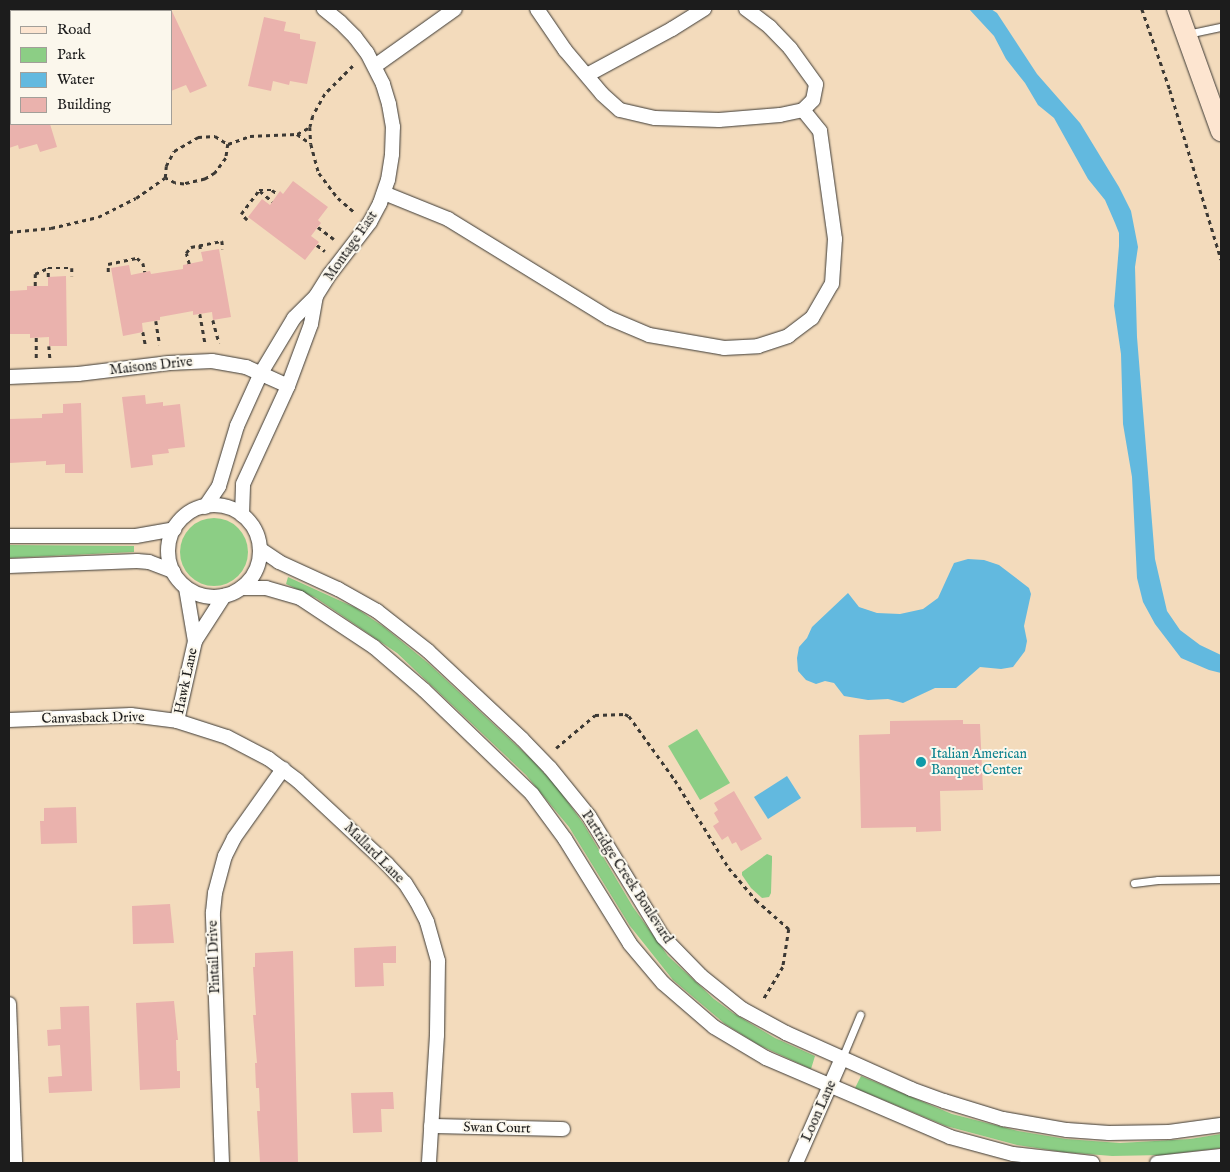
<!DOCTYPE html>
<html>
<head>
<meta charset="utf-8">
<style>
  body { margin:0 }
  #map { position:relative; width:1230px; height:1172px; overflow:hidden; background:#f3dbbc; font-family:"IM FELL English",serif }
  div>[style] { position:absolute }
  .green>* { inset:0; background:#8cce85 }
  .round { border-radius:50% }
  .water>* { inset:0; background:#62b9df }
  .building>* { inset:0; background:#eab2ad }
  .path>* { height:2.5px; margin-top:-1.25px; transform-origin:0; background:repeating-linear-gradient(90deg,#3c3934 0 4px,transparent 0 8px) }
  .roads { filter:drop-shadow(0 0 1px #3c3934) drop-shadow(0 0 1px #3c3934) }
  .lane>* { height:7px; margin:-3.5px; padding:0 3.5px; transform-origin:3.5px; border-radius:3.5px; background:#fff }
  .street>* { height:14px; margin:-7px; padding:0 7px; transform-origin:7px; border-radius:7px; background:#fff }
  .street>.ring { margin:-7px; padding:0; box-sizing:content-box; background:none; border:14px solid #fff; border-radius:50% }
  .secondary>* { height:20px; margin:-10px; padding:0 10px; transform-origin:10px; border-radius:10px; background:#fde5d0 }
  .dots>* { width:14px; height:14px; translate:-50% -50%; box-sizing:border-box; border:2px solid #fbf7ec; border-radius:50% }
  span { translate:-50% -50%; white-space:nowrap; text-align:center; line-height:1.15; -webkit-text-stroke:4px #fbf7ec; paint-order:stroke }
  .street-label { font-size:14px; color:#1c1c1c }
  .culture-label { font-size:14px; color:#0d838f }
  .left { translate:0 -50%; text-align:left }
  .frame { position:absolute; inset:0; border:10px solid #1c1c1c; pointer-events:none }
  .legend { position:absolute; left:10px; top:10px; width:162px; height:115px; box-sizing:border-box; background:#fbf7ec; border:1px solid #a29f99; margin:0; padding:6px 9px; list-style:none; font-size:15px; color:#1c1c1c }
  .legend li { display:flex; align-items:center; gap:10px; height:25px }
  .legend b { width:25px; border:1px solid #a29f99 }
</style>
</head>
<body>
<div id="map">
  <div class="green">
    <i class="round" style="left:180px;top:518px;width:68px;height:68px"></i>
    <i style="clip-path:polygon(9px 545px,134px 546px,134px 552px,9px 558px)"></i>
    <i style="clip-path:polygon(288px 577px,356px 608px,384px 627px,428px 663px,531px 759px,556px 786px,583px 823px,633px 907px,668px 956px,714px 999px,733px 1013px,775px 1038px,815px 1056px,811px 1069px,759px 1045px,725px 1024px,673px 980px,630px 926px,569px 827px,526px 775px,397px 653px,316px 598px,286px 584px)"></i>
    <i style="clip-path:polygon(697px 729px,730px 783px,700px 800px,668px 746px)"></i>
    <i style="clip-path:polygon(767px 854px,772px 856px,772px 860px,771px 893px,769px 897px,762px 898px,751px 888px,742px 875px,742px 872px)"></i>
    <i style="clip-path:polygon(861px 1076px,952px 1114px,1018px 1131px,1066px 1139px,1120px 1143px,1190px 1139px,1221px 1134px,1221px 1148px,1162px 1155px,1112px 1156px,1063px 1152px,1017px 1145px,946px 1126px,855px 1088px)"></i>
  </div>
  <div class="water">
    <i style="clip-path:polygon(969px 9px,991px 9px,997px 13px,1037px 74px,1080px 123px,1119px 187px,1131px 211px,1138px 247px,1135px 267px,1137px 337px,1155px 559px,1167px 611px,1180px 630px,1200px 645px,1221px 655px,1221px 673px,1209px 670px,1181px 658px,1155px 624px,1143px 602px,1137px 578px,1132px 477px,1123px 424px,1121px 354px,1114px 306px,1119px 246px,1119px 233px,1115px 223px,1105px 200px,1088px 179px,1054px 118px,1038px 105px,1025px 83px,1006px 59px,994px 36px)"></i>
    <i style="clip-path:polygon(968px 559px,984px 560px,999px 565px,1029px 588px,1031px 594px,1024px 626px,1027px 641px,1025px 651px,1013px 667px,1001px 669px,980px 667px,956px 688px,935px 688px,903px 703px,888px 699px,868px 700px,844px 696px,834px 683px,825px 681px,816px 684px,806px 680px,798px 671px,797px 658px,799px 647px,807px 638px,812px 627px,848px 593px,859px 607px,877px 613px,900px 614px,923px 609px,938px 598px,954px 563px)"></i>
    <i style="clip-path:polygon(787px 776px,801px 798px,768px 819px,754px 797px)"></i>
  </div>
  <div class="building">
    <i style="clip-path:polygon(171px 9px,207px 86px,190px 93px,186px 85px,171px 91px)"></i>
    <i style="clip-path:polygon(264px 17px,286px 22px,284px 31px,300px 34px,300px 39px,316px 42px,307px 84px,290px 81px,289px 85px,273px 81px,271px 91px,248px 86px)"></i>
    <i style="clip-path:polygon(9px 124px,50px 124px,57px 147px,40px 152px,37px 144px,19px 149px,18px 145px,9px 148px)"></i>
    <i style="clip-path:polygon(293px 181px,328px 207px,318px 220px,321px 223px,311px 236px,319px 242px,305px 260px,248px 217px,262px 199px,270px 205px,280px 191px,283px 194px)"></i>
    <i style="clip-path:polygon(219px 249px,231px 317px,213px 320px,212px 312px,193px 315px,193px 311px,160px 317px,160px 320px,142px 323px,143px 332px,123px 336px,111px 268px,129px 265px,131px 275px,150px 271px,151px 274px,183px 269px,183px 265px,203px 261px,201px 252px)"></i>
    <i style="clip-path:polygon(66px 276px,67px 346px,49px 346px,49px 337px,30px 338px,30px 334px,9px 334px,9px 291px,27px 290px,27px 286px,48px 286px,48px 277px)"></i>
    <i style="clip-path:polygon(145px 395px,146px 404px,163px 402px,163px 406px,180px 404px,185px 447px,168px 449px,169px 453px,152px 455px,153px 465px,131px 468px,122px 397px)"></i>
    <i style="clip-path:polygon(81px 403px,83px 473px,65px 473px,65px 464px,46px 465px,46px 461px,9px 463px,9px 419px,42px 418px,42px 414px,63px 413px,63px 404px)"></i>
    <i style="clip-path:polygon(963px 720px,963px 724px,980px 724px,983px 790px,940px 791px,941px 831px,916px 832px,916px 827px,861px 828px,859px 735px,890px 734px,890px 721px)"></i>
    <i style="clip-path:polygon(734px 791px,762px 839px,741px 851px,736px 842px,732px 844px,728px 836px,722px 840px,713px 826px,719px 822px,714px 813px,718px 810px,714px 803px)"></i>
    <i style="clip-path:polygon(76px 807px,77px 843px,41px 844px,40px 821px,44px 821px,44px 808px)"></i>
    <i style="clip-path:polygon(170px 904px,174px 943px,133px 944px,132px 906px)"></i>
    <i style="clip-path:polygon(396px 946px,396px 963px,383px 963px,384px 986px,355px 987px,354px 948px)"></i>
    <i style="clip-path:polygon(293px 951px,298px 1163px,260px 1163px,257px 1111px,260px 1111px,259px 1088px,256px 1088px,255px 1063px,257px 1063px,253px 1015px,256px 1015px,253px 967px,255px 967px,255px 953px)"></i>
    <i style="clip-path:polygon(174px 1001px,178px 1040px,176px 1040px,177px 1071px,180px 1071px,180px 1088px,140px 1090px,136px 1003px)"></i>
    <i style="clip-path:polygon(89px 1006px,92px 1091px,49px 1093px,48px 1077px,62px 1076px,60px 1045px,48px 1046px,47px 1030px,61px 1029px,60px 1007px)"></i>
    <i style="clip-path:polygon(393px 1092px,394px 1109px,381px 1109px,382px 1132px,353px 1133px,351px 1093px)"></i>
  </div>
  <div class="path">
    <i style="left:1142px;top:9px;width:86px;rotate:70.9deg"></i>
    <i style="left:1170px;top:90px;width:177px;rotate:73.2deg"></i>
    <i style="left:353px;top:66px;width:40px;rotate:135deg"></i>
    <i style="left:325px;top:94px;width:25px;rotate:119deg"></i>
    <i style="left:313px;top:116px;width:11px;rotate:105deg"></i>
    <i style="left:310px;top:127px;width:17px;rotate:87deg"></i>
    <i style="left:311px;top:144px;width:30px;rotate:75deg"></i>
    <i style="left:319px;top:173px;width:31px;rotate:53deg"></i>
    <i style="left:338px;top:198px;width:21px;rotate:41deg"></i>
    <i style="left:297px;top:134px;width:16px;rotate:35deg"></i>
    <i style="left:215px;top:136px;width:15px;rotate:32deg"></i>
    <i style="left:228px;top:144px;width:14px;rotate:98deg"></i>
    <i style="left:226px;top:158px;width:19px;rotate:126deg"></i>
    <i style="left:215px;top:173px;width:12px;rotate:149deg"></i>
    <i style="left:205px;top:179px;width:22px;rotate:167deg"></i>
    <i style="left:184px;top:184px;width:9px;rotate:-174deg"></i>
    <i style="left:175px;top:183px;width:11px;rotate:-153deg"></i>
    <i style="left:165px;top:178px;width:12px;rotate:-85deg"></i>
    <i style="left:166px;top:166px;width:17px;rotate:-62deg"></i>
    <i style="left:174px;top:151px;width:28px;rotate:-30deg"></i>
    <i style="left:198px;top:137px;width:17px;rotate:-3deg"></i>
    <i style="left:228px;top:144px;width:23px;rotate:-20deg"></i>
    <i style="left:250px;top:136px;width:47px;rotate:-2.4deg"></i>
    <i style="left:297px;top:134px;width:15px;rotate:-28deg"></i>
    <i style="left:260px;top:191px;width:16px;rotate:40deg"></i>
    <i style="left:247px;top:220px;width:8px;rotate:-135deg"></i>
    <i style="left:241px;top:214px;width:30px;rotate:-53deg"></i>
    <i style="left:259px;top:190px;width:13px"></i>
    <i style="left:272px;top:190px;width:7px;rotate:34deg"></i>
    <i style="left:318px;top:227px;width:20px;rotate:37deg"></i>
    <i style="left:9px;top:232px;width:42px;rotate:-5.4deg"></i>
    <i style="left:51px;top:228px;width:48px;rotate:-13.2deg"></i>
    <i style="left:98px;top:217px;width:42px;rotate:-26.6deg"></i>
    <i style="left:136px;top:198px;width:35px;rotate:-35deg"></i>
    <i style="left:200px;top:245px;width:7px;rotate:82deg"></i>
    <i style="left:317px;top:245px;width:10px;rotate:37deg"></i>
    <i style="left:189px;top:264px;width:11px;rotate:-105deg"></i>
    <i style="left:186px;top:253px;width:8px;rotate:-50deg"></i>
    <i style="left:191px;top:247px;width:32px;rotate:-11deg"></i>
    <i style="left:222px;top:241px;width:8px;rotate:83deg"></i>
    <i style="left:108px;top:272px;width:8px;rotate:-90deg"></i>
    <i style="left:108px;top:264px;width:30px;rotate:-12deg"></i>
    <i style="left:137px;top:258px;width:8px;rotate:40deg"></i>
    <i style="left:143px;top:263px;width:9px;rotate:77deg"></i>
    <i style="left:48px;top:277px;width:9px;rotate:-90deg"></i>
    <i style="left:35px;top:286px;width:12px;rotate:-90deg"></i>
    <i style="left:35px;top:274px;width:14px;rotate:-25deg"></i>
    <i style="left:48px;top:268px;width:24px"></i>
    <i style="left:72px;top:268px;width:8px;rotate:90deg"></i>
    <i style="left:200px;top:314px;width:29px;rotate:80deg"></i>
    <i style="left:213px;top:320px;width:24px;rotate:75deg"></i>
    <i style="left:156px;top:321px;width:24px;rotate:81deg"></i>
    <i style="left:143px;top:332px;width:15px;rotate:79deg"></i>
    <i style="left:49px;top:346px;width:12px;rotate:85deg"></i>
    <i style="left:36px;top:358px;width:21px;rotate:-90deg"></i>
    <i style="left:556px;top:748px;width:51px;rotate:-40.2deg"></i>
    <i style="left:595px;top:715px;width:30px;rotate:-2deg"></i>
    <i style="left:625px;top:714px;width:4px;rotate:27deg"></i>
    <i style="left:629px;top:716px;width:79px;rotate:54.3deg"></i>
    <i style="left:675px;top:780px;width:103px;rotate:58.5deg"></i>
    <i style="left:729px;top:868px;width:42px;rotate:49.8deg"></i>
    <i style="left:756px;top:900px;width:44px;rotate:41.3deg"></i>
    <i style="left:789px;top:929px;width:38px;rotate:99deg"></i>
    <i style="left:783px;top:967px;width:39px;rotate:121deg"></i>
  </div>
  <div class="roads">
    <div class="lane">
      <i style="left:1187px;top:34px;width:35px;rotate:-12deg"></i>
      <i style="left:1134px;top:883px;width:24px;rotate:-7deg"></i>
      <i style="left:1158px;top:880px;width:63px;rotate:-0.9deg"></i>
      <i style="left:842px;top:1058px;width:47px;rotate:-67.3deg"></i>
    </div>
    <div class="street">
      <i style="left:65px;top:9px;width:2px;rotate:63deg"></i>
      <i style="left:537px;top:9px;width:50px;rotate:55.7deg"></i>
      <i style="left:565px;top:50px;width:57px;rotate:49.9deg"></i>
      <i style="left:602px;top:94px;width:24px;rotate:42deg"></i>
      <i style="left:620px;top:110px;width:36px;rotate:13deg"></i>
      <i style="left:655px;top:118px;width:64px;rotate:1.8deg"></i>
      <i style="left:719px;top:120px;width:61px;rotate:-4.7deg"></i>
      <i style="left:780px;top:115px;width:24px;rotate:-12deg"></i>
      <i style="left:803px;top:110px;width:14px;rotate:-45deg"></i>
      <i style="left:813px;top:100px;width:16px;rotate:-79deg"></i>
      <i style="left:816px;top:84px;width:44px;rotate:-125.8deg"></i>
      <i style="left:790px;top:48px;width:29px;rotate:-134deg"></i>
      <i style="left:770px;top:27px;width:30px;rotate:-143deg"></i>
      <i style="left:133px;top:11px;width:5px;rotate:-22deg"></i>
      <i style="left:9px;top:60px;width:2px;rotate:-27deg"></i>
      <i style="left:375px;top:66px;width:98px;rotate:-35.5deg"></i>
      <i style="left:587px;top:75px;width:97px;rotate:-28.4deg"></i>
      <i style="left:672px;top:29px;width:38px;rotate:-32deg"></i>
      <i style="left:384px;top:193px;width:69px;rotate:22.1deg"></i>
      <i style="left:448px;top:219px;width:189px;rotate:31.6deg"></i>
      <i style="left:609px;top:318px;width:43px;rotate:23deg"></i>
      <i style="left:649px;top:335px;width:76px;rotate:9.8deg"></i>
      <i style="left:724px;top:348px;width:34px;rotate:-3deg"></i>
      <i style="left:758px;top:346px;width:32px;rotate:-18deg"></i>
      <i style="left:788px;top:336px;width:30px;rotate:-37deg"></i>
      <i style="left:812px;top:318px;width:39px;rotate:-60deg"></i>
      <i style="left:832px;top:284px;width:45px;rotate:-86.2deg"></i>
      <i style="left:835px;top:239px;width:109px;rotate:-97.9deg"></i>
      <i style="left:820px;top:131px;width:27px;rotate:-129deg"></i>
      <i style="left:9px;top:377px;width:69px;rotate:-2.5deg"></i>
      <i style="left:78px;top:374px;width:92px;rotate:-6.9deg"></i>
      <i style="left:169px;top:363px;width:43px;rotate:-2.7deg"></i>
      <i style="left:212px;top:361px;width:35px;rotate:10deg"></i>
      <i style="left:246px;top:367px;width:46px;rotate:24.3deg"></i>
      <i class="ring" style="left:168px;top:505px;width:78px;height:78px"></i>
      <i style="left:205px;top:507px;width:25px;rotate:-56deg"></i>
      <i style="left:219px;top:486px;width:63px;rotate:-73.3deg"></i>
      <i style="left:237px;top:426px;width:58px;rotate:-65.6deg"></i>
      <i style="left:261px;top:373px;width:64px;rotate:-59deg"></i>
      <i style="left:294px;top:318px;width:31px;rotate:-45deg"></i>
      <i style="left:316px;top:296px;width:26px;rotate:-58deg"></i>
      <i style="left:330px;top:274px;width:66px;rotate:-52.4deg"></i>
      <i style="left:370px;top:222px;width:21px;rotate:-62deg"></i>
      <i style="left:380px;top:203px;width:24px;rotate:-71deg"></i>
      <i style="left:388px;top:180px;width:26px;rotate:-81deg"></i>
      <i style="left:392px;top:154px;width:27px;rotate:-88deg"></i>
      <i style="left:393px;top:127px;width:23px;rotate:-100deg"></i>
      <i style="left:389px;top:104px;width:21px;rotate:-107deg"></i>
      <i style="left:383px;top:84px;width:35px;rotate:-117deg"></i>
      <i style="left:367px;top:53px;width:20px;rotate:-127deg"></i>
      <i style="left:355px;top:37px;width:21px;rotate:-135deg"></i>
      <i style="left:340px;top:22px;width:21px;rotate:-141deg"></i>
      <i style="left:242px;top:515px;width:31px;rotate:-88deg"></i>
      <i style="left:243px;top:484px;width:108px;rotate:-65.3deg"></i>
      <i style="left:288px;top:386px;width:66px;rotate:-69.6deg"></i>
      <i style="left:311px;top:324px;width:28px;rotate:-80deg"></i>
      <i style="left:9px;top:536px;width:127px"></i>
      <i style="left:136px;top:536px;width:39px;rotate:-10deg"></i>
      <i style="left:260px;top:549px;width:23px;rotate:34deg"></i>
      <i style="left:279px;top:562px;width:65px;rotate:24.6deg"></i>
      <i style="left:338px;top:589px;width:45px;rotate:29.4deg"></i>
      <i style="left:377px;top:611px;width:65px;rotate:38.1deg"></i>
      <i style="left:428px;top:651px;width:129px;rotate:43.1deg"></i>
      <i style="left:522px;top:739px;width:40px;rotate:46deg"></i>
      <i style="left:550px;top:768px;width:62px;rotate:50.9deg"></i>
      <i style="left:589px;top:816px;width:142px;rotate:58.6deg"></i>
      <i style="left:663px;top:937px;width:54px;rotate:45.7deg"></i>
      <i style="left:701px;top:976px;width:53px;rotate:38.8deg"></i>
      <i style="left:742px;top:1009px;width:50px;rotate:28.6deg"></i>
      <i style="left:786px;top:1033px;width:137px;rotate:24.1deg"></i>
      <i style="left:911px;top:1089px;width:35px;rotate:20deg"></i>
      <i style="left:944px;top:1101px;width:62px;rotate:17deg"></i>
      <i style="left:1003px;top:1119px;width:65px;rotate:9.8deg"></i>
      <i style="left:1067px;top:1130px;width:42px;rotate:4.1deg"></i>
      <i style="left:1109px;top:1133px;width:60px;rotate:-1deg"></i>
      <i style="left:1169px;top:1132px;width:52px;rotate:-7.7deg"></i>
      <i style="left:9px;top:566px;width:128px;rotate:-2.2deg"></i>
      <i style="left:137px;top:561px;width:12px;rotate:5deg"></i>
      <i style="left:149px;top:562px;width:26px;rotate:21deg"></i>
      <i style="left:186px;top:588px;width:54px;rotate:80.4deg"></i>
      <i style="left:241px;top:588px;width:25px"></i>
      <i style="left:266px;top:588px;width:35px;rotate:16deg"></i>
      <i style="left:300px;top:598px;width:89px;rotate:33.5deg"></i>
      <i style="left:374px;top:647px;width:66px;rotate:40.7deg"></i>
      <i style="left:424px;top:690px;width:150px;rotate:43.9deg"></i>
      <i style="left:532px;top:794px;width:56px;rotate:53.7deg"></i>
      <i style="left:565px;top:839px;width:123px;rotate:58.2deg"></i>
      <i style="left:630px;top:944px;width:51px;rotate:49.8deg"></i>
      <i style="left:663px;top:983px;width:67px;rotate:40.8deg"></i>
      <i style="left:714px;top:1027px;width:61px;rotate:30.8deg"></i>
      <i style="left:766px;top:1058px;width:200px;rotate:23.2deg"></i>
      <i style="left:950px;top:1137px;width:65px;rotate:15.1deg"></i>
      <i style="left:1013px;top:1154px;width:80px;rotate:6.5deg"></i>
      <i style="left:9px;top:720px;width:122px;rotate:-2.3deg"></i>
      <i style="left:131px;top:715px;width:46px;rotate:7.4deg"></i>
      <i style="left:177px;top:721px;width:52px;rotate:17.7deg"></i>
      <i style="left:227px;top:737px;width:47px;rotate:27.6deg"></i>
      <i style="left:269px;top:759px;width:36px;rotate:37deg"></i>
      <i style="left:298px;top:781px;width:122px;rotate:43deg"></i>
      <i style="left:387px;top:864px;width:26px;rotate:47deg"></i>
      <i style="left:405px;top:883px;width:22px;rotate:58deg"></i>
      <i style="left:417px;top:902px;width:22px;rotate:63deg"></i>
      <i style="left:427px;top:922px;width:41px;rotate:74.2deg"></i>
      <i style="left:438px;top:961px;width:74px;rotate:90.8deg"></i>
      <i style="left:437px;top:1035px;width:128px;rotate:93.6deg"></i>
      <i style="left:177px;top:721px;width:82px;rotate:-77.3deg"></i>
      <i style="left:195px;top:641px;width:54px;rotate:-57.2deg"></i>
      <i style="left:9px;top:1004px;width:159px;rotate:87.8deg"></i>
      <i style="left:431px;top:1126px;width:132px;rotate:1.3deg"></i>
      <i style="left:222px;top:1163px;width:251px;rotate:-92.1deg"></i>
      <i style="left:213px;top:912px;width:19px;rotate:-84deg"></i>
      <i style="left:215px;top:893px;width:38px;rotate:-75deg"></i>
      <i style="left:225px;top:856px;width:20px;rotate:-63deg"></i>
      <i style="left:234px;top:838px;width:85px;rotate:-54.6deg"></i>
      <i style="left:796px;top:1163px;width:115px;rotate:-66.3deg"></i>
      <i style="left:1157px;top:1163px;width:64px;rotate:-6.2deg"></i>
    </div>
    <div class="secondary">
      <i style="left:1177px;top:9px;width:130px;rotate:70.2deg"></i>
    </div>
  </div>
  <div class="dots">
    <i style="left:921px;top:762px;background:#0f9aa8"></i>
  </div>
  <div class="street-label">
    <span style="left:351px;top:246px;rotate:-55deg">Montage East</span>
    <span style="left:151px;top:366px;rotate:-6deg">Maisons Drive</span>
    <span style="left:186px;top:681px;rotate:-78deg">Hawk Lane</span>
    <span style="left:93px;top:718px;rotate:-1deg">Canvasback Drive</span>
    <span style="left:374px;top:853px;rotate:45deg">Mallard Lane</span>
    <span style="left:627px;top:877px;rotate:57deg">Partridge Creek Boulevard</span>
    <span style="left:214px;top:957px;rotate:-92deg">Pintail Drive</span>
    <span style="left:819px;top:1111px;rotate:-66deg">Loon Lane</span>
    <span style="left:497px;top:1128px;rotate:1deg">Swan Court</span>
  </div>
  <div class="culture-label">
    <span class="left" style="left:931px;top:762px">Italian American<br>Banquet Center</span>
  </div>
  <div class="frame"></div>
  <ul class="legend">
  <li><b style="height:6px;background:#fde5d0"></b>Road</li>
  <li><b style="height:14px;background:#8cce85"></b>Park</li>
  <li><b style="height:14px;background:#62b9df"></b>Water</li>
  <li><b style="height:14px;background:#eab2ad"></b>Building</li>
  </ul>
</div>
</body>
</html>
